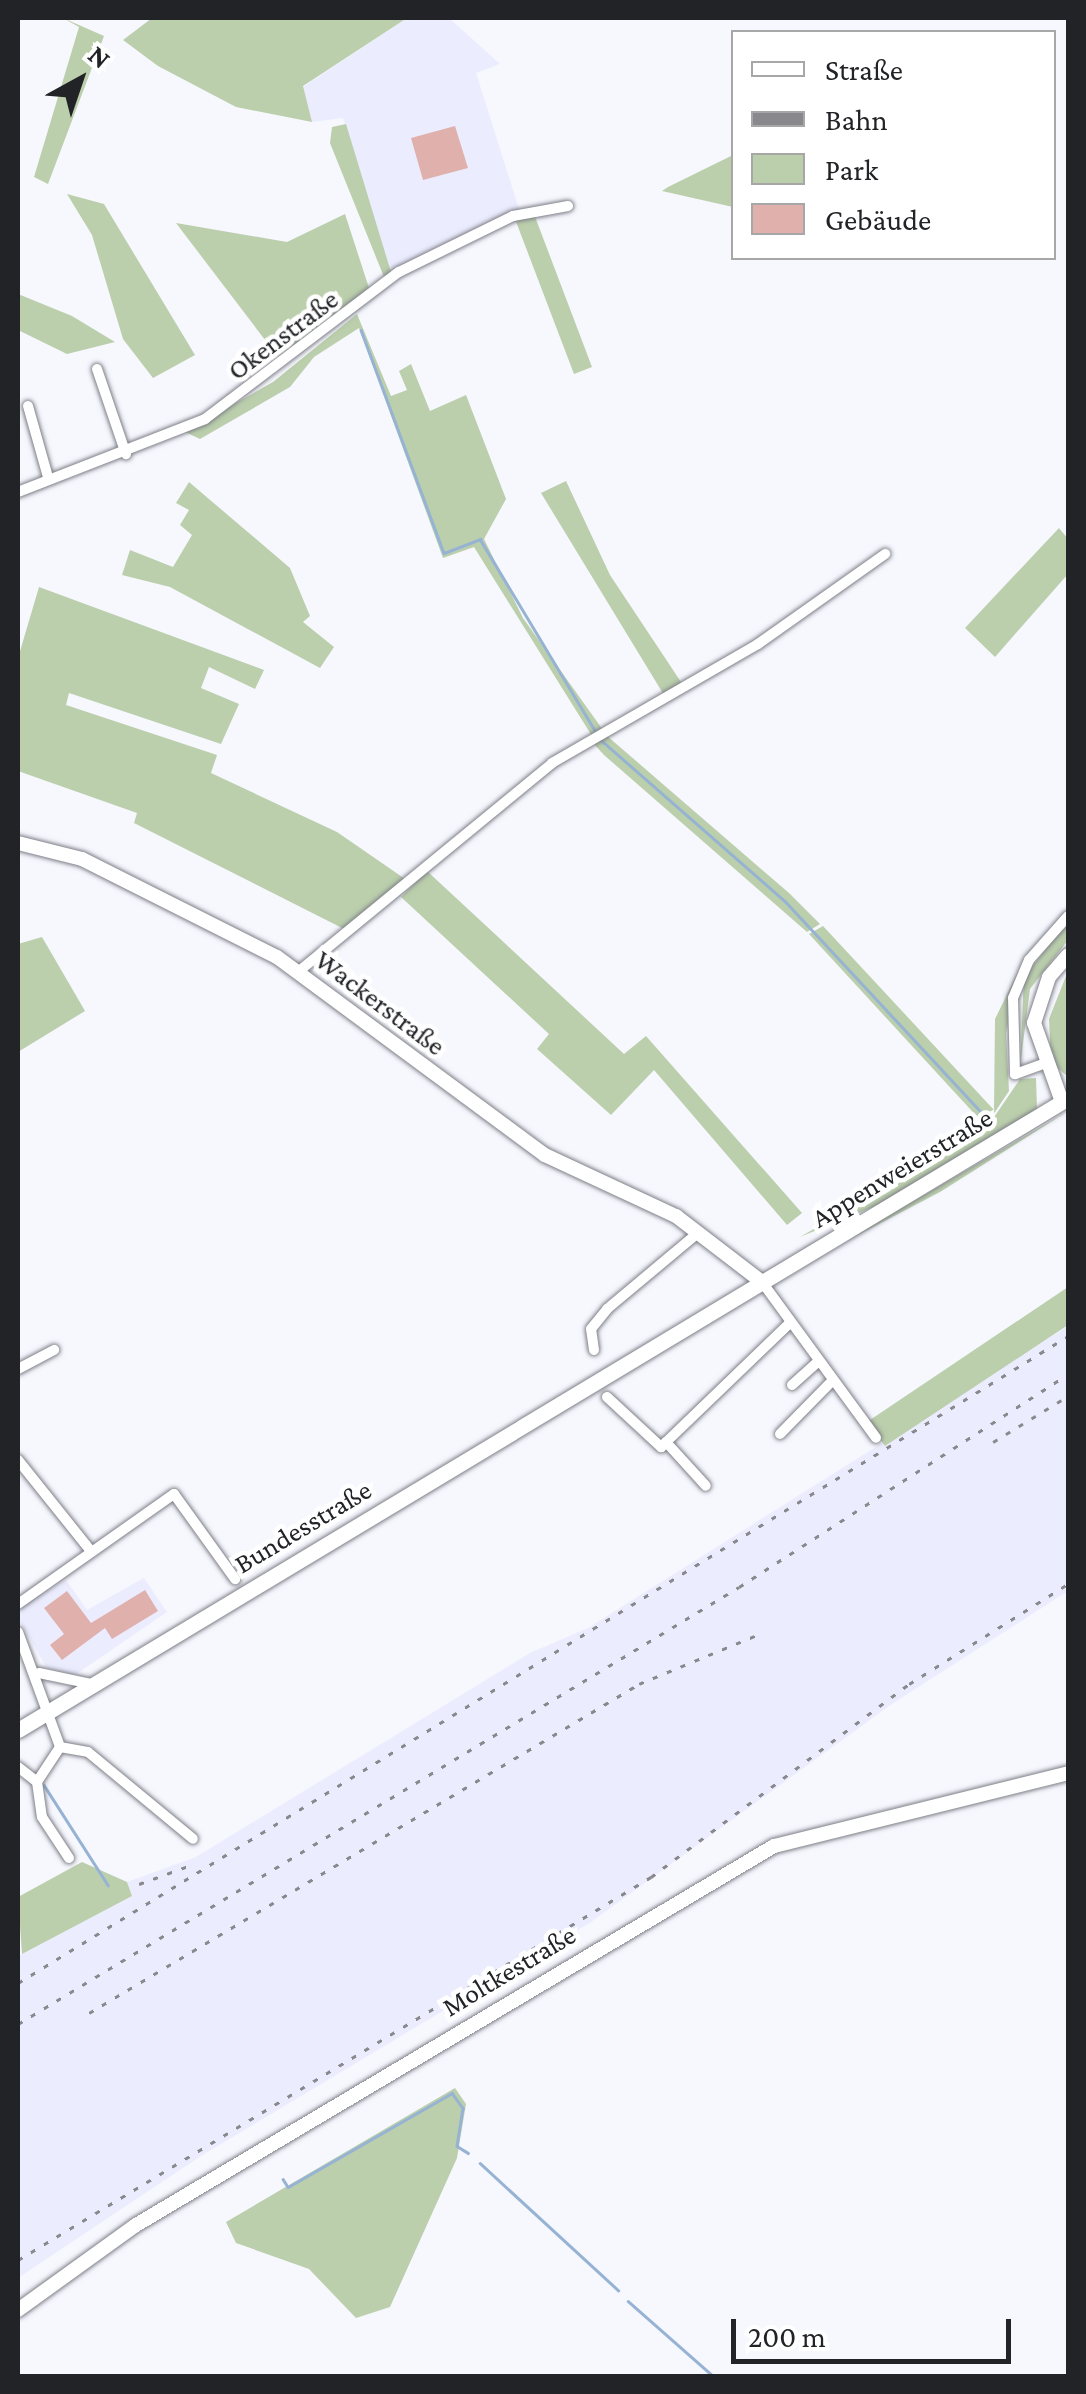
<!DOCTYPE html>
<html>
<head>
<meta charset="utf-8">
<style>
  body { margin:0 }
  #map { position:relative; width:1086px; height:2394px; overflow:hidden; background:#f7f7fe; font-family:"Crimson Pro",serif }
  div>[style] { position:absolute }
  .built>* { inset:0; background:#ebedfe }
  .green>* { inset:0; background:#bbcfac }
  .stream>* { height:2.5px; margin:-1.25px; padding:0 1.25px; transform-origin:1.25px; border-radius:1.25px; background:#96b3d3 }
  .building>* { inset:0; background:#dfb0ac }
  .roads { filter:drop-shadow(0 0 2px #7d7e87) drop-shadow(0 0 2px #7d7e87) }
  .street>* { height:10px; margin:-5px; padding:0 5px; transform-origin:5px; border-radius:5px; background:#fff }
  .secondary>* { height:14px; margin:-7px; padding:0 7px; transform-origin:7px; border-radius:7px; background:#fff }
  .primary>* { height:15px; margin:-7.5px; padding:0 7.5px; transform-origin:7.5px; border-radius:7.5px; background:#fff }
  .rail>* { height:2.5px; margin-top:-1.25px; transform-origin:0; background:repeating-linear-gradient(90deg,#88888d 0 5px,transparent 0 15px) }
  span { translate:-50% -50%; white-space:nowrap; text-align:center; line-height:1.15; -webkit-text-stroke:9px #fff; paint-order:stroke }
  .street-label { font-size:28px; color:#222326 }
  .frame { position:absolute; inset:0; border:20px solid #222326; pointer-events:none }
  .legend { position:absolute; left:731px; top:30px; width:325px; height:230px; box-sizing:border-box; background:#fff; border:2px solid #a7a7a8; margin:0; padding:12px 18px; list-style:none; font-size:30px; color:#222326 }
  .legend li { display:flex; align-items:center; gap:20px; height:50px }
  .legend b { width:50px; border:2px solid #a7a7a8 }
  .north { position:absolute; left:30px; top:30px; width:100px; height:100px; -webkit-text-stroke:8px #fff; paint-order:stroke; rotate:40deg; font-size:28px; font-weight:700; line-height:40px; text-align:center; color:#222326 }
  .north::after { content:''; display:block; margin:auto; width:35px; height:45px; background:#222326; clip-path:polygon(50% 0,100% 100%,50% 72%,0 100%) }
  .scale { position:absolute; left:731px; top:2319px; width:280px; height:45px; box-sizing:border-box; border:5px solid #222326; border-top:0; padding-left:12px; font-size:30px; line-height:35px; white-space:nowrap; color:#222326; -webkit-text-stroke:8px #fff; paint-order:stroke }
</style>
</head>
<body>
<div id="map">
  <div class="built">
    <i style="clip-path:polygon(407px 18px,449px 18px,500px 64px,476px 73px,520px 212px,391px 272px,343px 118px,312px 122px,303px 87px)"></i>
    <i style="clip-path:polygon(1068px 1326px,1068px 1591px,892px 1704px,591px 1922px,201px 2156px,18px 2278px,18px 1956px,132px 1896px,127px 1882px,196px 1857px,530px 1653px,588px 1628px)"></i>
    <i style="clip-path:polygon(144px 1578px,167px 1612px,75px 1675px,47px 1668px,18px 1619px,21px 1606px,66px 1580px,87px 1610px)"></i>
  </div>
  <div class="green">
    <i style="clip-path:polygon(63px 18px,104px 36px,48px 184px,34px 177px,79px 27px)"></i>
    <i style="clip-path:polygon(152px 18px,407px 18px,303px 86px,312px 122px,236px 107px,158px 66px,123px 40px)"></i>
    <i style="clip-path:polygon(346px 124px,391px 272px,384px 277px,330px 143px,332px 127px)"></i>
    <i style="clip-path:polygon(733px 155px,733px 207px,662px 191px,668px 187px)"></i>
    <i style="clip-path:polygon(67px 194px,104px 204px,195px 355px,153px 378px,123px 339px,92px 235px)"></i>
    <i style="clip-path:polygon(345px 214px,369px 288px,278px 357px,176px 223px,287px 242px)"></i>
    <i style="clip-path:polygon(534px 214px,592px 367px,574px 374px,515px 219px)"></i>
    <i style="clip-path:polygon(18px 294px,72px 316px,115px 342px,67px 354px,18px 330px)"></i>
    <i style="clip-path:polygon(357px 314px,391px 396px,407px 390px,399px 371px,411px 364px,430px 411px,466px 395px,506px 499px,484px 539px,523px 618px,603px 730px,592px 736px,474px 547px,443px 558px,359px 328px,314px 357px,290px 387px,200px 439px,185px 432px,273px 382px)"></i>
    <i style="clip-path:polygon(566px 481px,610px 575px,683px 685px,664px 695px,541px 493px)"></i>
    <i style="clip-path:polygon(189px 482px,290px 568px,310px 616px,303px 622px,334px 647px,320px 668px,170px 587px,122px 575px,130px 550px,173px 567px,192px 535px,180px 525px,189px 510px,176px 503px)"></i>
    <i style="clip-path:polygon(1059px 528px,1068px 539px,1068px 574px,995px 657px,965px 628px)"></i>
    <i style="clip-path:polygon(39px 587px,264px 670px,255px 689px,209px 667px,201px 688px,239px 704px,221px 744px,69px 693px,66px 705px,217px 755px,211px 773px,337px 832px,408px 881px,350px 932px,134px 823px,137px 813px,18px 771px,18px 658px)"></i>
    <i style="clip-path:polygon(606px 735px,789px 893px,820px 924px,807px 932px,604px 755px,593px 743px)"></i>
    <i style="clip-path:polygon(427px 871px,624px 1054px,646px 1036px,802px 1213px,787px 1225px,654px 1070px,611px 1115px,537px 1049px,549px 1034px,401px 897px)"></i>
    <i style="clip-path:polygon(1068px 921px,1068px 940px,1030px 989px,1020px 1067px,1024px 977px)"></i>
    <i style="clip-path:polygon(823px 926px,994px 1110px,995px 1019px,1018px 972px,1006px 1033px,1009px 1091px,995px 1112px,982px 1122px,809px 934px)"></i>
    <i style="clip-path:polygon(42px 937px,85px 1011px,18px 1052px,18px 944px)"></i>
    <i style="clip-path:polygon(1068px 971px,1068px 1077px,1051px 1062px,1049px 1019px)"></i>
    <i style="clip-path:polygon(1036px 1078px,1037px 1109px,880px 1204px,800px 1237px,986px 1129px,1020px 1079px)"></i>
    <i style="clip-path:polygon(1068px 1111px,940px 1192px,835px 1247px)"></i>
    <i style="clip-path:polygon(1068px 1287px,1068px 1325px,885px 1446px,867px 1422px)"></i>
    <i style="clip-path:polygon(82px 1862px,127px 1882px,132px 1896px,22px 1954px,18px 1897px)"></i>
    <i style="clip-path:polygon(455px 2088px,466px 2104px,457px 2158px,390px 2307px,356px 2318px,309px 2269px,236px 2243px,226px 2222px)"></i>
  </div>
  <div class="stream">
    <i style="left:361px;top:330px;width:238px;rotate:69.6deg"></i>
    <i style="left:444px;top:553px;width:39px;rotate:-21deg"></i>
    <i style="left:480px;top:539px;width:225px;rotate:59deg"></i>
    <i style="left:601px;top:740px;width:246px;rotate:41.2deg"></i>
    <i style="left:786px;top:902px;width:285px;rotate:47.1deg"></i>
    <i style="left:44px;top:1785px;width:119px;rotate:57.4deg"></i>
    <i style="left:480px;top:2163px;width:188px;rotate:42.6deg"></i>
    <i style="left:283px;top:2179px;width:9px;rotate:58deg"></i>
    <i style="left:288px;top:2187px;width:189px;rotate:-29.8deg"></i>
    <i style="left:452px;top:2093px;width:19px;rotate:54deg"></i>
    <i style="left:463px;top:2108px;width:38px;rotate:99deg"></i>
    <i style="left:457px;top:2146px;width:13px;rotate:32deg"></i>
    <i style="left:628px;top:2301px;width:113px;rotate:41.4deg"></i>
  </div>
  <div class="building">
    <i style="clip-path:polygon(455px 126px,468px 168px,423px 180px,411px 138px)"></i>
    <i style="clip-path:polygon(145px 1590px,158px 1611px,112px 1639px,105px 1628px,62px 1660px,50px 1645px,64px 1634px,44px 1608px,67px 1591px,91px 1623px)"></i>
  </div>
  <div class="roads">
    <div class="street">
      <i style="left:97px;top:369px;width:90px;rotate:71.2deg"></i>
      <i style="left:28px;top:406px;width:74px;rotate:74.3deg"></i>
      <i style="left:18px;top:492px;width:201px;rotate:-21.3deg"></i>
      <i style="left:205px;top:419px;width:243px;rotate:-37.2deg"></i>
      <i style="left:399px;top:272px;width:127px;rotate:-26.2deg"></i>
      <i style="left:513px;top:216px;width:56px;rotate:-10.3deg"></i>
      <i style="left:298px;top:972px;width:329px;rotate:-39.4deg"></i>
      <i style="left:552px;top:763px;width:238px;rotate:-30deg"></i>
      <i style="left:758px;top:644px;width:156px;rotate:-35.3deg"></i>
      <i style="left:1043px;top:1064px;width:30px;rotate:160deg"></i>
      <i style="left:1015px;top:1074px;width:76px;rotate:-91.5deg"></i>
      <i style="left:1013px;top:998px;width:41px;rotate:-67.2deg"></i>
      <i style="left:1029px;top:960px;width:59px;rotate:-48.4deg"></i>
      <i style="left:762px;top:1282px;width:193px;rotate:53.8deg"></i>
      <i style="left:594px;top:1350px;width:21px;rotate:-98deg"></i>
      <i style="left:591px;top:1329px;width:26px;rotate:-51deg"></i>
      <i style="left:607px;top:1309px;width:119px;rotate:-39.9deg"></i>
      <i style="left:18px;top:1369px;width:41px;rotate:-27.8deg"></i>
      <i style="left:792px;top:1385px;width:36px;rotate:-42deg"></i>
      <i style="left:607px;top:1397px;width:74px;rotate:42.8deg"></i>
      <i style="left:661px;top:1447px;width:180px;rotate:-43.9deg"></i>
      <i style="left:780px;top:1434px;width:76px;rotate:-45.5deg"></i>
      <i style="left:666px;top:1442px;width:59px;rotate:47.7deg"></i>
      <i style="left:18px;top:1460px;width:117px;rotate:51.3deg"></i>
      <i style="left:18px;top:1604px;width:191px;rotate:-35.2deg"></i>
      <i style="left:174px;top:1494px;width:105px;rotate:54.3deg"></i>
      <i style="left:18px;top:1632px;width:122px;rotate:69.9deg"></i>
      <i style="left:39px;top:1673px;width:53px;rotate:11.9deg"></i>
      <i style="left:60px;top:1747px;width:28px;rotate:10deg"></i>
      <i style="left:88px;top:1752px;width:136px;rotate:39.6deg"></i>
      <i style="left:60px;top:1747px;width:42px;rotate:123.3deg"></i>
      <i style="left:37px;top:1782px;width:35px;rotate:82deg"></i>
      <i style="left:42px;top:1817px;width:49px;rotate:56.6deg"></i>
      <i style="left:18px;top:1767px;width:24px;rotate:38deg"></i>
    </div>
    <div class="secondary">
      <i style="left:18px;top:843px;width:66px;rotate:14deg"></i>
      <i style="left:82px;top:859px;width:218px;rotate:26.7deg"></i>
      <i style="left:277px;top:957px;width:333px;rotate:36.5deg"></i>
      <i style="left:545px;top:1155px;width:145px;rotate:25deg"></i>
      <i style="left:676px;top:1216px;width:108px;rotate:37.5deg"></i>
      <i style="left:1062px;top:1102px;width:84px;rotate:-109.5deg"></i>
      <i style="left:1034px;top:1023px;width:48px;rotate:-71.9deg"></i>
      <i style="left:1049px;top:977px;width:29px;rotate:-49deg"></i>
      <i style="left:18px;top:2310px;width:145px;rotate:-35.8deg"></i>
      <i style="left:136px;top:2225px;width:742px;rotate:-30.71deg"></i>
      <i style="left:774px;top:1846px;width:303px;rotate:-13.9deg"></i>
    </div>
    <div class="primary">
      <i style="left:18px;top:1730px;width:1226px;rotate:-31.04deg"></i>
    </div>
  </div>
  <div class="rail">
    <i style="left:993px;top:1442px;width:88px;rotate:-31.5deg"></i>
    <i style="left:139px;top:1884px;width:55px;rotate:-20.1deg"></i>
    <i style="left:18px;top:1983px;width:1233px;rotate:-31.64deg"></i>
    <i style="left:89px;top:2013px;width:641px;rotate:-30.89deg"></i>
    <i style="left:639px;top:1684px;width:130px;rotate:-22.6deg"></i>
    <i style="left:18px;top:2024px;width:843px;rotate:-31.22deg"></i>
    <i style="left:739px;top:1587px;width:392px;rotate:-32.9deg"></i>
    <i style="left:18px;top:2260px;width:740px;rotate:-31.18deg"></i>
    <i style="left:651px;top:1877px;width:322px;rotate:-36.8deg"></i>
    <i style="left:909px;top:1684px;width:188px;rotate:-32.2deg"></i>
  </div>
  <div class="street-label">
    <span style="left:283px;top:335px;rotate:-37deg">Okenstraße</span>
    <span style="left:380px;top:1003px;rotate:37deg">Wackerstraße</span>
    <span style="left:902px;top:1168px;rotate:-31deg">Appenweierstraße</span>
    <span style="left:303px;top:1527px;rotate:-31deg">Bundesstraße</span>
    <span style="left:509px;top:1971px;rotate:-31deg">Moltkestraße</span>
  </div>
  <div class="frame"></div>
  <ul class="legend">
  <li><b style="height:12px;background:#fff"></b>Straße</li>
  <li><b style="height:12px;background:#88888d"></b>Bahn</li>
  <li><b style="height:28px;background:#bbcfac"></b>Park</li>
  <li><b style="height:28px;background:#dfb0ac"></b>Gebäude</li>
  </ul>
  <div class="north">N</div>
  <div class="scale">200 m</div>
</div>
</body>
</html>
